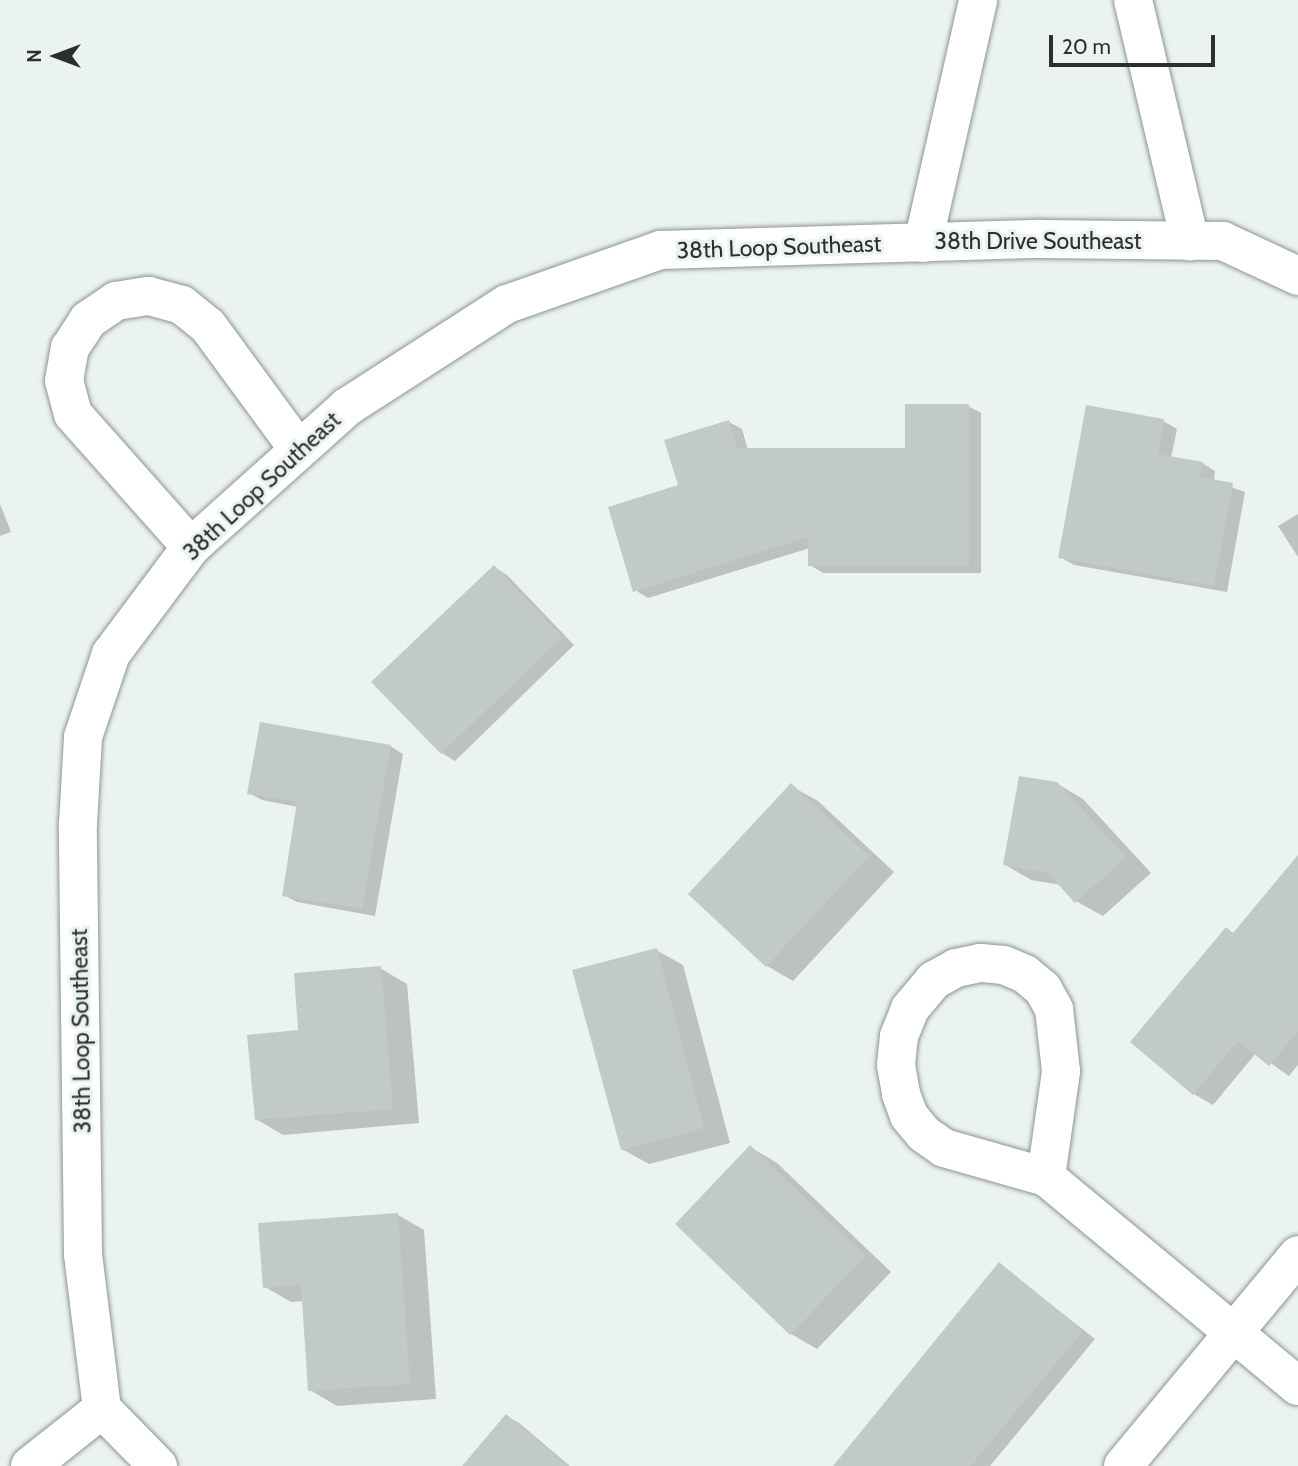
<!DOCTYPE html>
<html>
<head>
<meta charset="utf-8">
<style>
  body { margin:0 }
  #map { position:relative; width:1298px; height:1466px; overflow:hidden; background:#ebf2f2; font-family:Cabin,sans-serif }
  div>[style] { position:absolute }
  .shadow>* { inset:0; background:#0003 }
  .building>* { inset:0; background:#c2c9c9 }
  .roads { filter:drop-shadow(0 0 2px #8d9494) drop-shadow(0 0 2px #8d9494) }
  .street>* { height:38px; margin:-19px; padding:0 19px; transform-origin:19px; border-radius:19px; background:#fff }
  span { translate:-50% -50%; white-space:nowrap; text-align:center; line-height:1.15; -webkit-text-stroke:6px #ebf2f2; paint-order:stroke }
  .street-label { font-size:23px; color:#2d2f2f }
  .north { position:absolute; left:21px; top:21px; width:70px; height:70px; -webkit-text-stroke:5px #ebf2f2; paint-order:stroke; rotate:270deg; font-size:19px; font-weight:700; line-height:28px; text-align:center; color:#2d2f2f }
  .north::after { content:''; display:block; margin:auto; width:24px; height:32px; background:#2d2f2f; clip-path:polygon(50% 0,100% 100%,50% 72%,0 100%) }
  .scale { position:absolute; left:1049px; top:35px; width:166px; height:32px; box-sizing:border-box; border:4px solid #2d2f2f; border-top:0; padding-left:9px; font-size:21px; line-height:24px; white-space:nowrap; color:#2d2f2f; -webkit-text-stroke:5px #ebf2f2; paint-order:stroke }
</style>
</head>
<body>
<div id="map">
  <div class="shadow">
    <i style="clip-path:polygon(968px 406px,981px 413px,981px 573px,823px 573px,810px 565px,810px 548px,648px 598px,635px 590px,680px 486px,729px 422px,742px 429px,748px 450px,907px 450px)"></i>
    <i style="clip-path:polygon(1163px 421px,1177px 429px,1171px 458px,1202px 463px,1215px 471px,1214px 481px,1245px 492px,1227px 592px,1074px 565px,1060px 557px)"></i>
    <i style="clip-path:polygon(0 504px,11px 532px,0 536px)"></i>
    <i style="clip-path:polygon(1298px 514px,1298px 557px,1278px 526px)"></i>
    <i style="clip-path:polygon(494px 567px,507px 575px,574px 645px,455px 761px,442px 753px)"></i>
    <i style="clip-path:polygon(390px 746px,403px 754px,375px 916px,297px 902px,284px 895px,298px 807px,262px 800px,249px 793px)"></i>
    <i style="clip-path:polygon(1056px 783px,1083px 799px,1151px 873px,1103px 916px,1076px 901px,1061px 885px,1031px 880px,1004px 864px)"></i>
    <i style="clip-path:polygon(791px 786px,818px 801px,894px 872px,793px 981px,767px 966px)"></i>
    <i style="clip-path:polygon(1298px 858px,1298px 1065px,1289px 1076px,1256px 1053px,1213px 1105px,1194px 1094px,1226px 929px,1235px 934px)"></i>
    <i style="clip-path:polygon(656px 950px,683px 965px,730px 1143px,649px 1164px,622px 1149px)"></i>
    <i style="clip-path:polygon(380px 968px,407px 984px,419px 1123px,283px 1135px,256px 1119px,300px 1032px)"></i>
    <i style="clip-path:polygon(750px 1147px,777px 1163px,891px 1272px,817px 1349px,791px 1334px)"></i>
    <i style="clip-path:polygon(398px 1215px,424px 1230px,436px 1399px,337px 1406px,310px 1390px,304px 1301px,291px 1302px,265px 1287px)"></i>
    <i style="clip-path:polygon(1000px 1264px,1095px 1339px,990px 1466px,835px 1466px)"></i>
    <i style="clip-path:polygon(506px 1416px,519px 1423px,570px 1466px,464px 1466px)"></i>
  </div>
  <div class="building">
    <i style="clip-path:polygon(905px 404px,969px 404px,969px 566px,808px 566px,808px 537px,633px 592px,608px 507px,678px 485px,664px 440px,729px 420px,738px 448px,905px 448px)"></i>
    <i style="clip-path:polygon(1086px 405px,1164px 419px,1158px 454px,1203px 462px,1200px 477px,1233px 483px,1214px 586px,1058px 558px)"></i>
    <i style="clip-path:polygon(494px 565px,562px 637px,441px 754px,371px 682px)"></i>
    <i style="clip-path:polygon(260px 722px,391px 745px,362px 909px,282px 896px,297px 802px,247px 794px)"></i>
    <i style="clip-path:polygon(1019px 776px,1057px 782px,1126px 857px,1075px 903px,1048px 873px,1003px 865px)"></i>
    <i style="clip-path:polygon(791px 783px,869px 856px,766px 967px,688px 894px)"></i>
    <i style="clip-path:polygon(1298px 855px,1298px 1031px,1269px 1066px,1238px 1041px,1193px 1095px,1130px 1042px,1226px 927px,1233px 933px)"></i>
    <i style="clip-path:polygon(657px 948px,704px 1128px,621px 1150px,572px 970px)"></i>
    <i style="clip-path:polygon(381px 966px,393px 1109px,255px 1120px,247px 1035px,298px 1030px,294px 973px)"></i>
    <i style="clip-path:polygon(750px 1145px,866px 1256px,790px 1335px,675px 1224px)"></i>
    <i style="clip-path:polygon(398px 1213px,410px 1384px,308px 1391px,301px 1285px,263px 1288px,258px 1223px)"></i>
    <i style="clip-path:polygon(999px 1262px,1083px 1331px,971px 1466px,833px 1466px)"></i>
    <i style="clip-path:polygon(506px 1414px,568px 1466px,462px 1466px)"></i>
  </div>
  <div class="roads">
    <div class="street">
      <i style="left:1133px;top:0;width:248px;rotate:76.7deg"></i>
      <i style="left:923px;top:243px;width:249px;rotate:-77.2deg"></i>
      <i style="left:191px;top:547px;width:178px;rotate:-131.6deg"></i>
      <i style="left:73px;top:414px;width:34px;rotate:-105deg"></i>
      <i style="left:64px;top:381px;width:34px;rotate:-80deg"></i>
      <i style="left:70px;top:348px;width:33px;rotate:-57deg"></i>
      <i style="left:88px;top:320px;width:34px;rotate:-34deg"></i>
      <i style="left:116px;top:301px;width:33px;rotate:-9deg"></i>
      <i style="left:149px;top:296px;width:34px;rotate:15deg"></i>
      <i style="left:182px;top:305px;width:33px;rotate:39deg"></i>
      <i style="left:208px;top:326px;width:150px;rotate:53.7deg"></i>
      <i style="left:1046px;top:1177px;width:107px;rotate:-81.9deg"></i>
      <i style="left:1061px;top:1071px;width:62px;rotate:-96.4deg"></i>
      <i style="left:1054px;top:1009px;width:23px;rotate:-119deg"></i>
      <i style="left:1043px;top:989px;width:23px;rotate:-140deg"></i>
      <i style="left:1025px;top:974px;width:23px;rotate:-157deg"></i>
      <i style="left:1004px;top:965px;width:24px;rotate:-175deg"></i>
      <i style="left:980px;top:963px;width:25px;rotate:168deg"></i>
      <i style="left:956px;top:968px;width:25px;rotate:151deg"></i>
      <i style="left:934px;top:980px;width:38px;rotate:130deg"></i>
      <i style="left:910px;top:1009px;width:29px;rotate:112deg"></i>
      <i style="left:899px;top:1036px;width:29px;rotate:96deg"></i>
      <i style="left:896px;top:1065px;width:29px;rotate:80deg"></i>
      <i style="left:901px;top:1094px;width:23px;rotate:70deg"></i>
      <i style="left:909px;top:1116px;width:23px;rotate:50deg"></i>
      <i style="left:924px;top:1134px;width:24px;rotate:35deg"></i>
      <i style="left:944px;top:1148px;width:106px;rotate:15.9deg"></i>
      <i style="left:1046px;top:1177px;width:327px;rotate:39.7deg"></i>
      <i style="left:30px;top:1466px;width:92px;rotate:-38.4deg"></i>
      <i style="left:158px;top:1466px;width:80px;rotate:-134.5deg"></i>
      <i style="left:102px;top:1409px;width:156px;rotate:-97deg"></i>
      <i style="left:83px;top:1254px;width:430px;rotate:-90.7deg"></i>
      <i style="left:78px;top:824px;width:87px;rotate:-86.7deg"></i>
      <i style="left:83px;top:737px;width:88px;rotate:-71.4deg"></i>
      <i style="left:111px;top:654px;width:134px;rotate:-53.2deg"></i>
      <i style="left:191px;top:547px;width:210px;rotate:-41.9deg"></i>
      <i style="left:347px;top:407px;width:190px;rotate:-32.8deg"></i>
      <i style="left:507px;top:304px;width:162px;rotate:-19.4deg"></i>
      <i style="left:660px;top:250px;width:380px;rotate:-1.7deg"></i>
      <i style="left:1040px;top:239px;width:183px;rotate:0.6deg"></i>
      <i style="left:1223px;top:241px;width:83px;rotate:25deg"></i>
      <i style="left:1123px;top:1466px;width:274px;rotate:-50.3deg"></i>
    </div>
  </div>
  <div class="street-label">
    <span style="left:1038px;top:241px">38th Drive Southeast</span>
    <span style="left:779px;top:247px;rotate:-2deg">38th Loop Southeast</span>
    <span style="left:262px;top:486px;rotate:-43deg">38th Loop Southeast</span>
    <span style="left:81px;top:1031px;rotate:-91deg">38th Loop Southeast</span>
  </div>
  <div class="north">N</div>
  <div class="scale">20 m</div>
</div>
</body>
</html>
